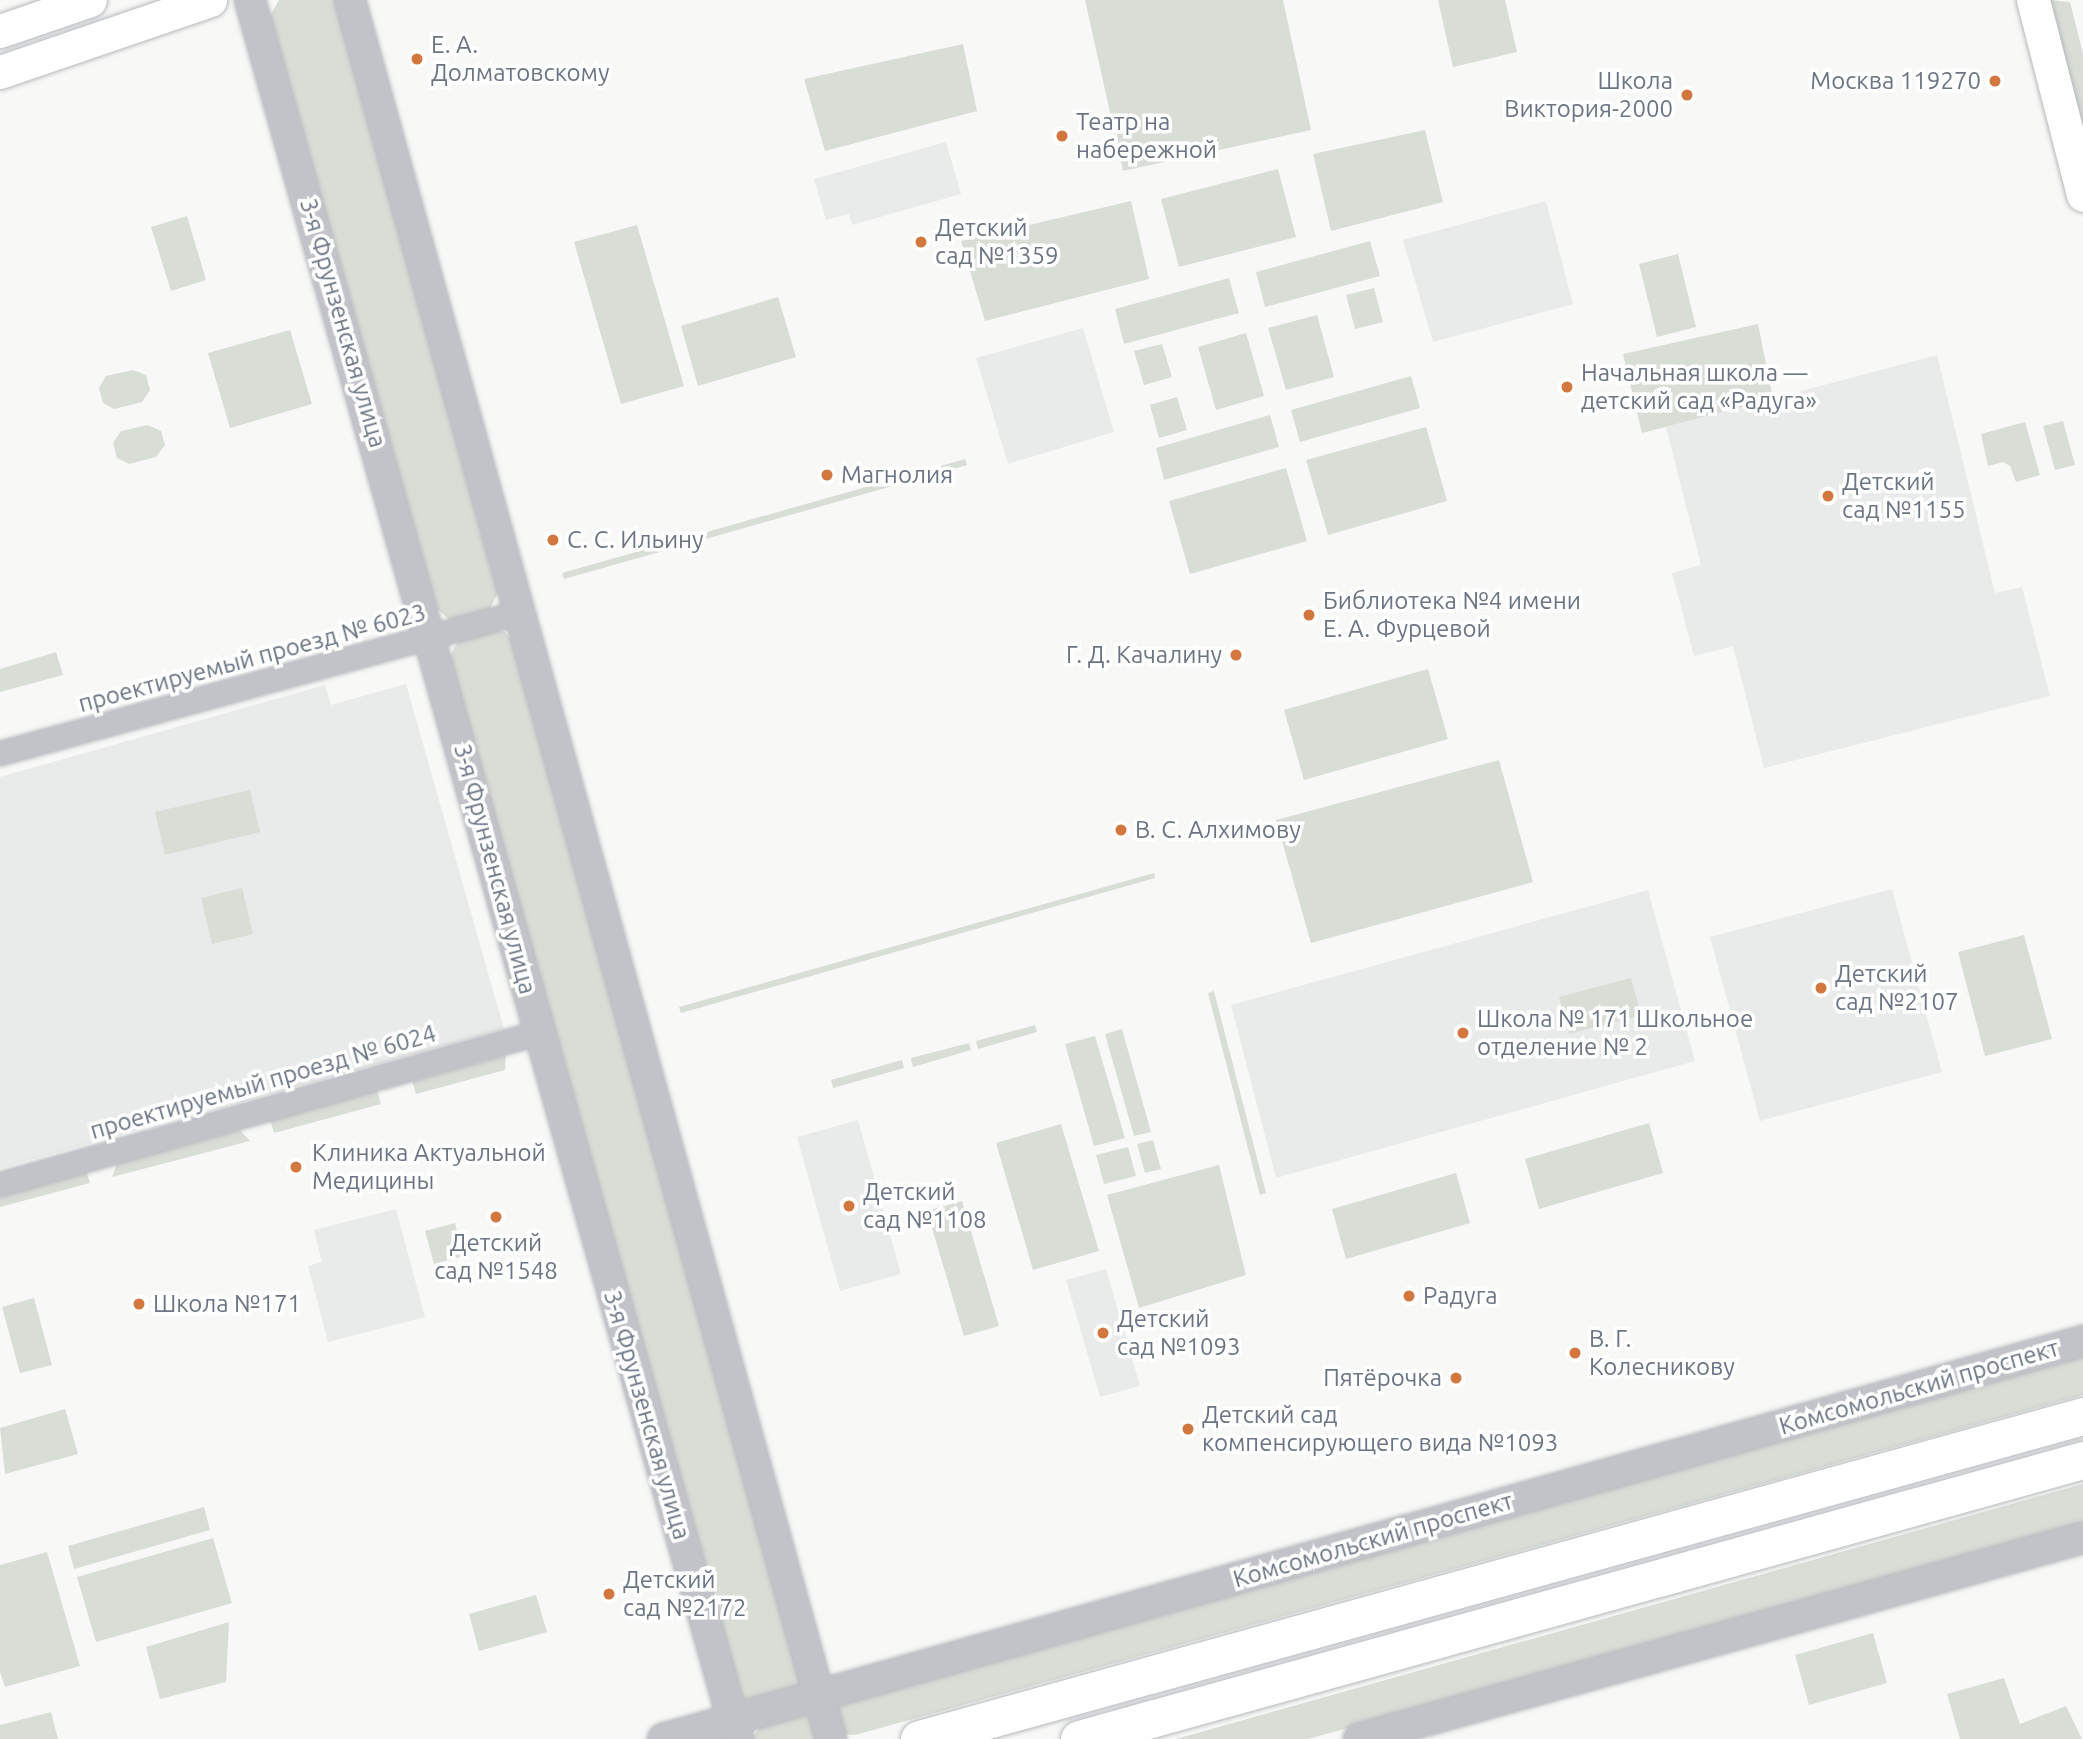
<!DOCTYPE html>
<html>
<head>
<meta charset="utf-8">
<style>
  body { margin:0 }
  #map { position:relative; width:2083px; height:1739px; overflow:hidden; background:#f8f9f7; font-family:Ubuntu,sans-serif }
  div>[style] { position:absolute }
  .built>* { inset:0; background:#e9eaea }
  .green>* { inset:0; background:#d8ddd6 }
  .roads { filter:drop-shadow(0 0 2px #b6b9be) drop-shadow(0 0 2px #b6b9be) }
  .minor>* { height:23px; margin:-11.5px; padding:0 11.5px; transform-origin:11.5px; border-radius:11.5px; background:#c1c3c8 }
  .tertiary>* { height:30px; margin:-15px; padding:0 15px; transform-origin:15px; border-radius:15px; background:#c1c3c8 }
  .secondary>* { height:33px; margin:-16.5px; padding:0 16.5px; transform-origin:16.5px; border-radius:16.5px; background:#fff }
  .primary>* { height:37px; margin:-18.5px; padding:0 18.5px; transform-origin:18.5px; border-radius:18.5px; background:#fff }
  .dots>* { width:19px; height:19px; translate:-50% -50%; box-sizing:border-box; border:4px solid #fff; border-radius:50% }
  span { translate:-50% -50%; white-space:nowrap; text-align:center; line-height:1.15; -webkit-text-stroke:7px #fff; paint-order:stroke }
  .poi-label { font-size:24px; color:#6b7585 }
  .left { translate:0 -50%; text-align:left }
  .right { translate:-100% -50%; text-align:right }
  .street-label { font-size:24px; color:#6b7585 }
</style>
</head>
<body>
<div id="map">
  <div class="built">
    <i style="clip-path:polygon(946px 142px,961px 194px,852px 225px,849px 214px,826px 220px,814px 179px)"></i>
    <i style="clip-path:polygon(1546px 201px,1573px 304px,1433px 342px,1403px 240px)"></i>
    <i style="clip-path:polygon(1083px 328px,1114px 432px,1008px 464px,976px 358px)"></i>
    <i style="clip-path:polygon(1937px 355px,1995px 593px,2022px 587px,2050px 696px,1764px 768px,1733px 646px,1694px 656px,1672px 573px,1701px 565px,1666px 427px)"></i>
    <i style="clip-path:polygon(406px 684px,504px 1029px,216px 1109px,212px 1097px,153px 1112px,156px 1125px,0 1168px,0 777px,325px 685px,331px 705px)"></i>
    <i style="clip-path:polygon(1892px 889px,1942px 1072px,1760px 1121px,1710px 937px)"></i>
    <i style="clip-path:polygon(1648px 890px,1695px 1061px,1276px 1178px,1231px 1005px)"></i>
    <i style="clip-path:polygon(858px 1120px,901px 1274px,840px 1291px,797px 1137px)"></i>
    <i style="clip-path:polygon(396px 1209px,425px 1317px,328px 1342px,308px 1266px,322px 1262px,314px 1230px)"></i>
    <i style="clip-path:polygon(1106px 1269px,1140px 1386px,1100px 1397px,1066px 1280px)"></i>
  </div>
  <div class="green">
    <i style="clip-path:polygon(279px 0,335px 0,339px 7px,498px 593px,489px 610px,451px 621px,436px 608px,270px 16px)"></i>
    <i style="clip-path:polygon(1085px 0,1283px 0,1311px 130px,1123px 171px)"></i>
    <i style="clip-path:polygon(1438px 0,1505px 0,1517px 52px,1453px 67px)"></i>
    <i style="clip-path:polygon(2050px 0,2070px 2px,2083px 54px,2083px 129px)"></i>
    <i style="clip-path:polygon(963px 44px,977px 111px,825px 151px,804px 79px)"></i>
    <i style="clip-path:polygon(1425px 130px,1443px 202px,1331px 231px,1313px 154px)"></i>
    <i style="clip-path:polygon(1278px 169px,1296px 237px,1179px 267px,1161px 199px)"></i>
    <i style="clip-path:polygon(1131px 201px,1149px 279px,985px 321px,961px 241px)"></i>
    <i style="clip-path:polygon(187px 216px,206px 280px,171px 291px,151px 227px)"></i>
    <i style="clip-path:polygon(637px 225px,684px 386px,621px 404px,574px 242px)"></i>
    <i style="clip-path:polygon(1370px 241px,1380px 276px,1265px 307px,1256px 272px)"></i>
    <i style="clip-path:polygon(1678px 254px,1696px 327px,1657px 337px,1639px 264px)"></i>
    <i style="clip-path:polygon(1229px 278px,1239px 313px,1124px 344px,1115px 309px)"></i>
    <i style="clip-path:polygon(1374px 288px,1383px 322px,1355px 329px,1346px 295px)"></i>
    <i style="clip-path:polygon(778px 297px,796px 357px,698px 386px,681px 326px)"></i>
    <i style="clip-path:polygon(1317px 315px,1334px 377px,1286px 390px,1268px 328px)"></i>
    <i style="clip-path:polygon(1758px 324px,1773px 399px,1642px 433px,1623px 354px)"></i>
    <i style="clip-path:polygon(290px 330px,312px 404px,230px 428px,208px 353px)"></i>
    <i style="clip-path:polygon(1246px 333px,1264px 396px,1216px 410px,1198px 347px)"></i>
    <i style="clip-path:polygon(1162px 344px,1172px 377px,1144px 385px,1134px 351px)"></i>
    <i style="clip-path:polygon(133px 370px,146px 375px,150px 390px,142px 402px,114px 409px,103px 403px,99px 388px,106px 376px)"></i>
    <i style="clip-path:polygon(1411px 376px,1420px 408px,1300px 442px,1291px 410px)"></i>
    <i style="clip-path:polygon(1177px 397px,1187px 430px,1159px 438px,1150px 405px)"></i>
    <i style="clip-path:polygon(1270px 415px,1279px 447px,1164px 480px,1156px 448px)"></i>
    <i style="clip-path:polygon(2063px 421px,2075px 465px,2055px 470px,2043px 426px)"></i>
    <i style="clip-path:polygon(2025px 422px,2040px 475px,2016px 482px,2010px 466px,2003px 462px,1988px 466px,1981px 434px)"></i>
    <i style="clip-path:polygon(148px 425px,161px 431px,165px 445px,156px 457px,129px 464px,117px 458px,113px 443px,121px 431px)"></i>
    <i style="clip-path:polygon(1426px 427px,1447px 501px,1328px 535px,1306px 460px)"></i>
    <i style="clip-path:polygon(965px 459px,967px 465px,564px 579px,562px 573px)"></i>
    <i style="clip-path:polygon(1286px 468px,1307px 541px,1190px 574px,1169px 501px)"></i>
    <i style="clip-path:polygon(493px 631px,504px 631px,511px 639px,802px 1671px,801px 1684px,791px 1694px,755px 1703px,743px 1699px,736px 1688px,449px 658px,458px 641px)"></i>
    <i style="clip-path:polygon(56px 652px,63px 675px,0 692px,0 669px)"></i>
    <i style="clip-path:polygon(1428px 669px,1448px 739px,1304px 780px,1284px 710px)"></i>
    <i style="clip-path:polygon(1499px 760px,1533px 882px,1311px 943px,1276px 820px)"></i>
    <i style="clip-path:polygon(250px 790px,260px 832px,165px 855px,155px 812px)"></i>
    <i style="clip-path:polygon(1154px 873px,1155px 878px,681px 1013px,679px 1007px)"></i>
    <i style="clip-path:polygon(242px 888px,253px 934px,212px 944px,201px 898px)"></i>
    <i style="clip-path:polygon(2024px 935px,2052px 1039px,1985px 1056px,1958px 952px)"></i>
    <i style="clip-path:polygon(1631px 978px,1641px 1015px,1569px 1034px,1559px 997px)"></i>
    <i style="clip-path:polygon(1214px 991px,1266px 1193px,1260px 1195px,1208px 993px)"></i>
    <i style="clip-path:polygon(1035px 1025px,1037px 1032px,978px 1049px,976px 1041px)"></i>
    <i style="clip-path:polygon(1122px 1029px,1151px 1132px,1134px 1136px,1105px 1034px)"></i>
    <i style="clip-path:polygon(1095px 1036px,1125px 1138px,1094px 1146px,1065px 1044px)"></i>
    <i style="clip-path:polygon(969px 1043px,971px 1050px,913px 1067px,911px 1058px)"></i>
    <i style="clip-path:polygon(506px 1055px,505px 1070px,416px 1094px,412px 1081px)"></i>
    <i style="clip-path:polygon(902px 1060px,904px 1068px,833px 1088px,831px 1080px)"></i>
    <i style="clip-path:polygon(377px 1090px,381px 1104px,274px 1133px,270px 1120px)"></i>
    <i style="clip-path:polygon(1649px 1123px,1663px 1173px,1539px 1209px,1525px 1159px)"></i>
    <i style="clip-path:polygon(1061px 1124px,1099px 1251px,1033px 1270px,996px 1143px)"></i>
    <i style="clip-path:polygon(240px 1130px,250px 1141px,112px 1177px,117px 1163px)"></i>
    <i style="clip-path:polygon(1153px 1140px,1161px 1169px,1145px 1173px,1137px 1144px)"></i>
    <i style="clip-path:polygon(1128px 1147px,1136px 1176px,1104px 1184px,1096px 1155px)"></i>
    <i style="clip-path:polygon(1219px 1165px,1246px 1275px,1139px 1308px,1107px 1195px)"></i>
    <i style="clip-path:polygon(86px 1170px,90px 1183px,0 1207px,0 1193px)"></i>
    <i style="clip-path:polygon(1456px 1173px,1470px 1223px,1346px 1259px,1332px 1209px)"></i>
    <i style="clip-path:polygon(962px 1201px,999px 1326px,964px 1336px,927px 1211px)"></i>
    <i style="clip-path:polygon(455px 1223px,464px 1256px,434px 1264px,425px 1231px)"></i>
    <i style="clip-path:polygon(34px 1298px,52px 1365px,20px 1373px,2px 1307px)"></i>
    <i style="clip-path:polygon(2083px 1350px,2083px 1395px,855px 1735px,845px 1734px,834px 1708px,839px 1701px)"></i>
    <i style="clip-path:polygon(65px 1409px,78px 1454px,5px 1474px,0 1428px)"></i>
    <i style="clip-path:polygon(2083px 1484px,2083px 1526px,1308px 1739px,1176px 1739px)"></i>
    <i style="clip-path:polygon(204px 1507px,210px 1530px,74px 1569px,68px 1546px)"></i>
    <i style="clip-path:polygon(213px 1538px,232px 1603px,96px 1642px,77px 1577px)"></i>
    <i style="clip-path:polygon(47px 1552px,80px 1666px,5px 1687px,0 1672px,0 1565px)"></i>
    <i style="clip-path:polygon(536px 1595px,547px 1632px,479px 1651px,469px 1614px)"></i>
    <i style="clip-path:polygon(229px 1622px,226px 1682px,160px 1699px,146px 1647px)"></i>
    <i style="clip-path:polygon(1873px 1633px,1887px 1683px,1809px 1705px,1795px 1655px)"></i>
    <i style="clip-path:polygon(2004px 1678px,2020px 1724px,2066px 1706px,2082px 1739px,1960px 1739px,1947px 1694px)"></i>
    <i style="clip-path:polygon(51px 1712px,58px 1739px,0 1739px,0 1725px)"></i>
    <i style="clip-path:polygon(803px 1715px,810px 1717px,816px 1739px,751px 1739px,762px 1725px)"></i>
  </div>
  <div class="roads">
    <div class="minor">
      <i style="left:0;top:753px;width:536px;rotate:-15.15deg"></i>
      <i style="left:0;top:1184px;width:561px;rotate:-15.72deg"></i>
    </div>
    <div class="tertiary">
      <i style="left:250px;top:0;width:1806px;rotate:74.32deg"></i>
      <i style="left:350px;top:0;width:1804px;rotate:74.54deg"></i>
      <i style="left:663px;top:1739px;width:1475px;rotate:-15.66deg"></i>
      <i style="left:1359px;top:1739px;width:751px;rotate:-15.52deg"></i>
    </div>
    <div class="secondary">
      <i style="left:2033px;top:0;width:201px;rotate:75.6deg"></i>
      <i style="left:0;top:31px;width:95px;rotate:-19deg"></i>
      <i style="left:0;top:72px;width:222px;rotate:-18.9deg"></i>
    </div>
    <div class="primary">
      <i style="left:919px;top:1739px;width:1208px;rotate:-15.51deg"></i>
      <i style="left:1079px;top:1739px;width:1042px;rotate:-15.53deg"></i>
    </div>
  </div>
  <div class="dots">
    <i style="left:417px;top:59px;background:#d2773d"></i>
    <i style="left:1995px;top:81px;background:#d2773d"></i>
    <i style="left:1687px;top:95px;background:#d2773d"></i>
    <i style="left:1062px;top:136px;background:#d2773d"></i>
    <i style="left:921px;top:242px;background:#d2773d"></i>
    <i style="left:1567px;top:387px;background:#d2773d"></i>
    <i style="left:827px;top:475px;background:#d2773d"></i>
    <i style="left:1828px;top:496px;background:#d2773d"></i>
    <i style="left:553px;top:540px;background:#d2773d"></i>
    <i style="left:1309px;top:615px;background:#d2773d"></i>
    <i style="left:1236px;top:655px;background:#d2773d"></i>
    <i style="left:1121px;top:830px;background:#d2773d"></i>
    <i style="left:1821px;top:988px;background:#d2773d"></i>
    <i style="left:1463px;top:1033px;background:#d2773d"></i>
    <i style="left:296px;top:1167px;background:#d2773d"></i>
    <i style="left:849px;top:1206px;background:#d2773d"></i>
    <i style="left:496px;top:1217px;background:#d2773d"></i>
    <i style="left:1409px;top:1296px;background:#d2773d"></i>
    <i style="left:139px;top:1304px;background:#d2773d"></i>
    <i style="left:1103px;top:1333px;background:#d2773d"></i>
    <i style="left:1575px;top:1353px;background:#d2773d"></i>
    <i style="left:1456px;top:1378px;background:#d2773d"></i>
    <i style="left:1188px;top:1429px;background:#d2773d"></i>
    <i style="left:609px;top:1594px;background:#d2773d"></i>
  </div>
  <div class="poi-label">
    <span class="left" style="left:431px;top:59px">Е. А.<br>Долматовскому</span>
    <span class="right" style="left:1673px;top:95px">Школа<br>Виктория-2000</span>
    <span class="right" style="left:1981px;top:81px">Москва 119270</span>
    <span class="left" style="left:1076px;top:136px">Театр на<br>набережной</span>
    <span class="left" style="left:935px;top:242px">Детский<br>сад №1359</span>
    <span class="left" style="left:1581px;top:387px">Начальная школа —<br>детский сад «Радуга»</span>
    <span class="left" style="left:841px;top:475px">Магнолия</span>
    <span class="left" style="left:1842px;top:496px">Детский<br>сад №1155</span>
    <span class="left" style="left:567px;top:540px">С. С. Ильину</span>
    <span class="left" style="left:1323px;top:615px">Библиотека №4 имени<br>Е. А. Фурцевой</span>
    <span class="right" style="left:1222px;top:655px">Г. Д. Качалину</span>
    <span class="left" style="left:1135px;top:830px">В. С. Алхимову</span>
    <span class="left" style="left:1835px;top:988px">Детский<br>сад №2107</span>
    <span class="left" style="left:1477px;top:1033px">Школа № 171 Школьное<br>отделение № 2</span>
    <span class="left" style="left:312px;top:1167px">Клиника Актуальной<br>Медицины</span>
    <span class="left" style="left:863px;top:1206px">Детский<br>сад №1108</span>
    <span style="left:496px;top:1257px">Детский<br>сад №1548</span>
    <span class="left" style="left:1423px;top:1296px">Радуга</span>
    <span class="left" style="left:153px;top:1304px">Школа №171</span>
    <span class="left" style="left:1117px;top:1333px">Детский<br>сад №1093</span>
    <span class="left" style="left:1589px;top:1353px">В. Г.<br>Колесникову</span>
    <span class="right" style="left:1442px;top:1378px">Пятёрочка</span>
    <span class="left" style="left:1202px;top:1429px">Детский сад<br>компенсирующего вида №1093</span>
    <span class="left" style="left:623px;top:1594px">Детский<br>сад №2172</span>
  </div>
  <div class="street-label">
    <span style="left:343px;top:323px;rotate:74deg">3-я Фрунзенская улица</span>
    <span style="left:252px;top:658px;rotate:-15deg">проектируемый проезд № 6023</span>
    <span style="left:495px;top:869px;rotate:75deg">3-я Фрунзенская улица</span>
    <span style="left:263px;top:1082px;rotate:-16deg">проектируемый проезд № 6024</span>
    <span style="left:1919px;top:1387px;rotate:-16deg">Комсомольский проспект</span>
    <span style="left:647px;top:1415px;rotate:74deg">3-я Фрунзенская улица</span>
    <span style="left:1373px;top:1540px;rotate:-16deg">Комсомольский проспект</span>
  </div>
</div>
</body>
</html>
